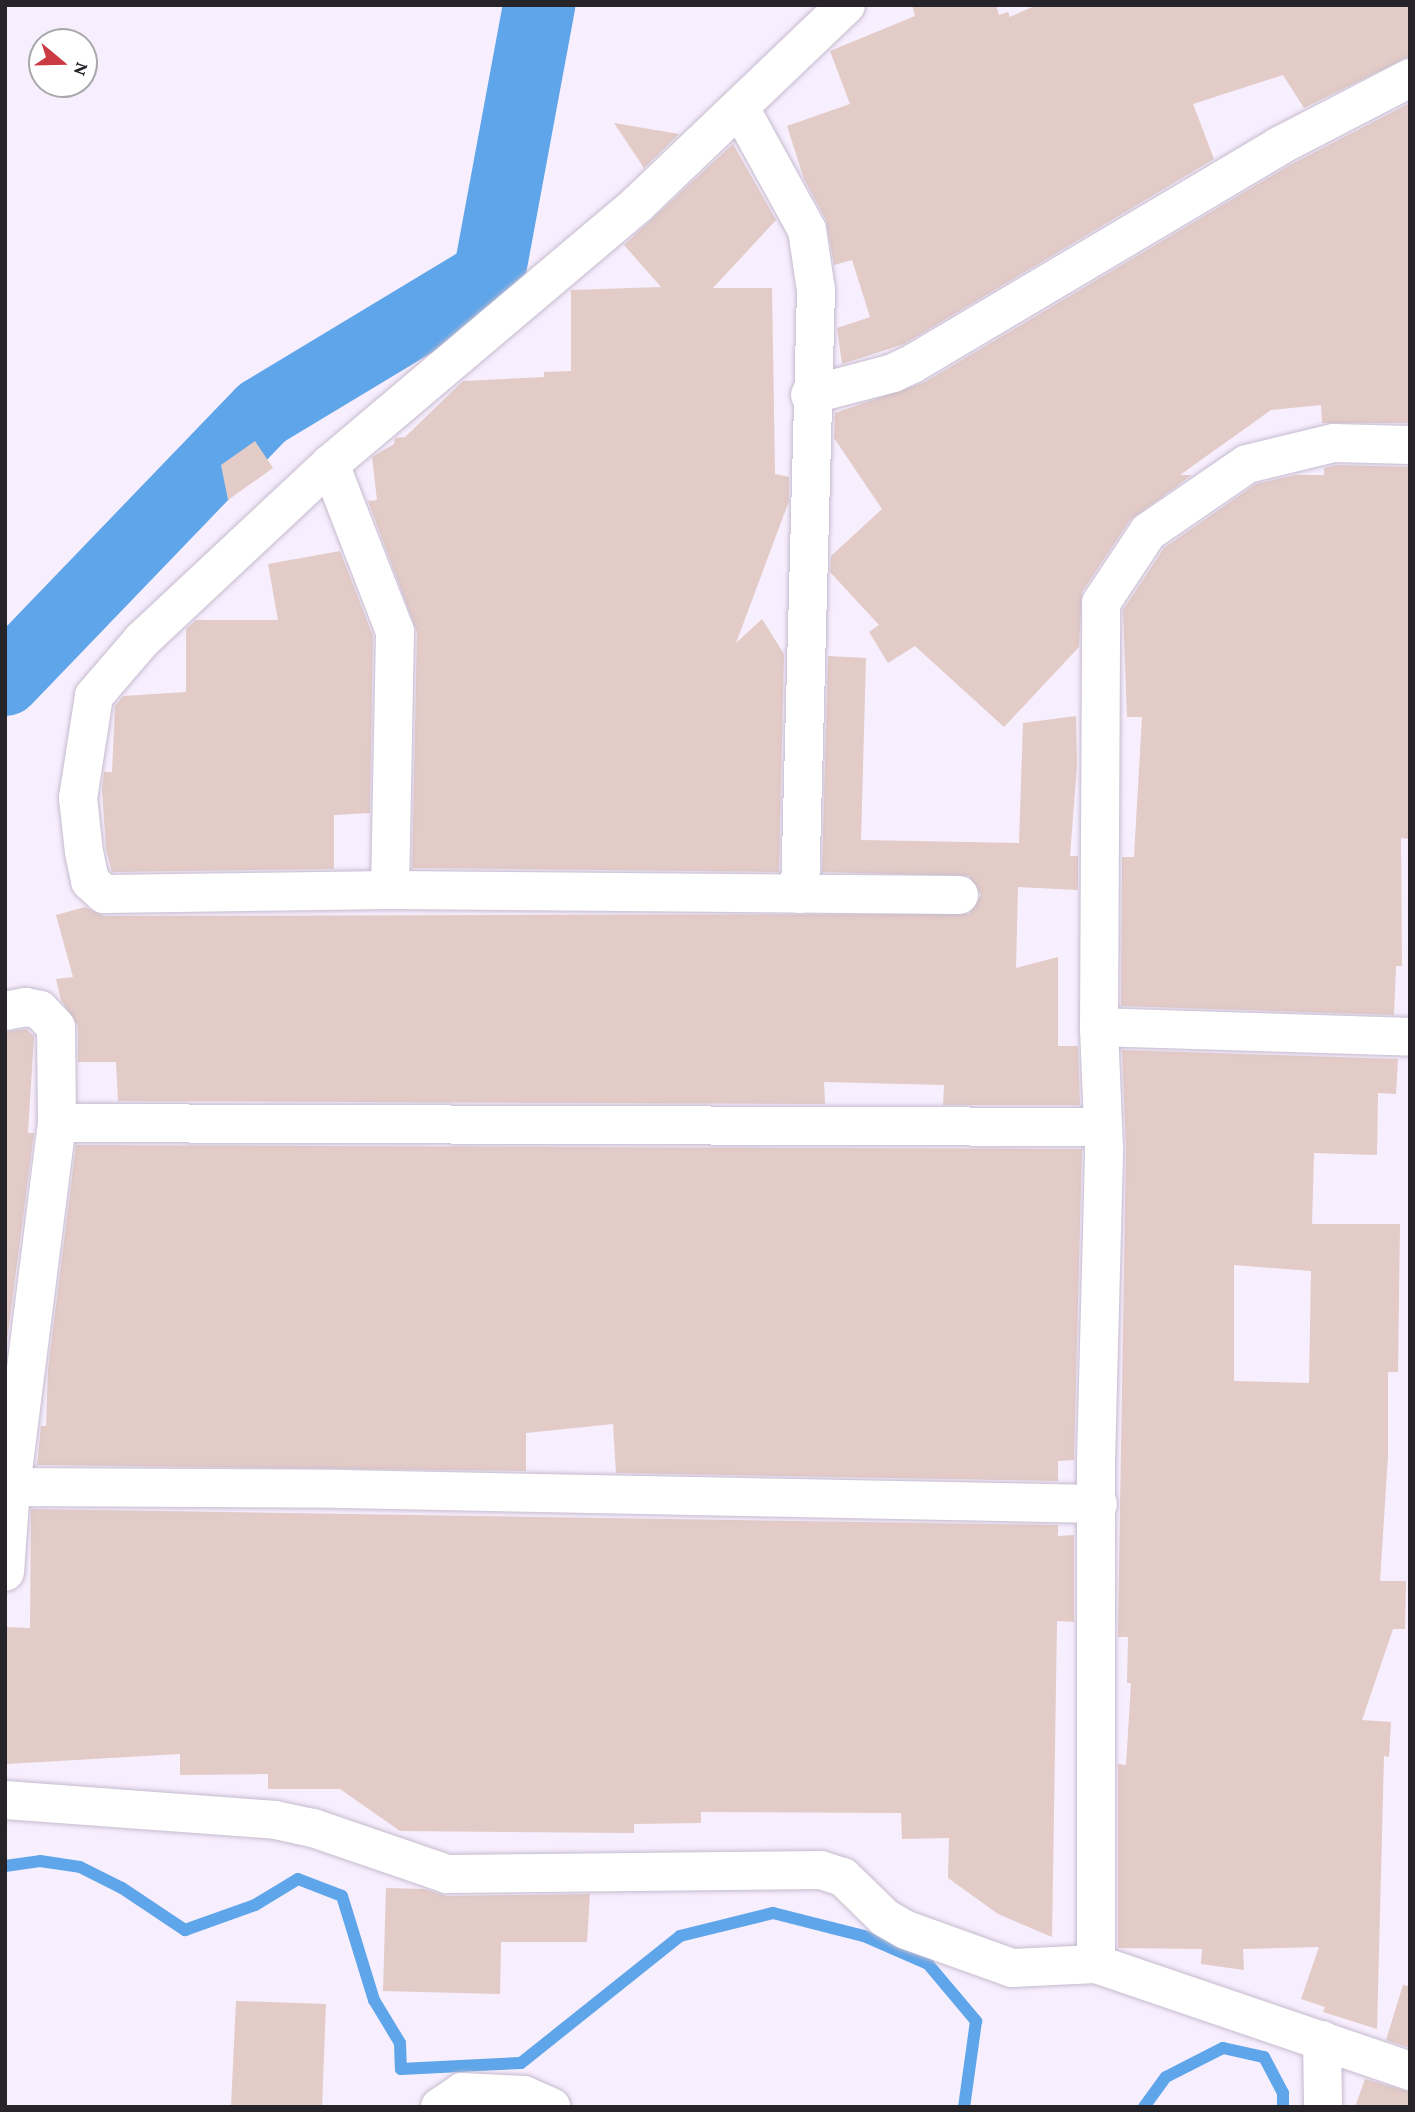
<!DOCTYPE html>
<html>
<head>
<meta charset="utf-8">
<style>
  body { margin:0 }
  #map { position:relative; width:1415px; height:2112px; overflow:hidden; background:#f7eefe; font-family:"Crimson Pro",serif }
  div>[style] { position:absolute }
  .stream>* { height:12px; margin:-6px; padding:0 6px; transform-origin:6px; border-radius:6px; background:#5ea5e9 }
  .river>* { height:72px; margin:-36px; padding:0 36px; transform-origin:36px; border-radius:36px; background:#5ea5e9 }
  .building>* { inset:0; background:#e3cbc7 }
  .roads { filter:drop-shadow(0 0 2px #c5bbcd) drop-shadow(0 0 2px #c5bbcd) }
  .street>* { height:38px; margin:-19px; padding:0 19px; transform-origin:19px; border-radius:19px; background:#fff }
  span { translate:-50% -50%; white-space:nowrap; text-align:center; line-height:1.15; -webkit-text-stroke:7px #fff; paint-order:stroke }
  .frame { position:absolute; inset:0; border:7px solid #262329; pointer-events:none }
  .north { position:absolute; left:28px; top:28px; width:70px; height:70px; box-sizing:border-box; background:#fff; border:2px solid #a8a7a9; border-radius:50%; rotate:109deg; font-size:19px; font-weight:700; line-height:28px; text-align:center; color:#262329 }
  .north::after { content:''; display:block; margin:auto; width:24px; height:32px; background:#cb3b43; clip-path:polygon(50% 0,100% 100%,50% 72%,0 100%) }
</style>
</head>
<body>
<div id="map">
  <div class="stream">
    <i style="left:5px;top:1866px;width:35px;rotate:-8deg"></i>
    <i style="left:40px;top:1861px;width:40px;rotate:8.5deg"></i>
    <i style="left:80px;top:1867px;width:47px;rotate:26.6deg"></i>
    <i style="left:122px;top:1888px;width:76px;rotate:33.7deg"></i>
    <i style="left:185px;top:1930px;width:74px;rotate:-19.7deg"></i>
    <i style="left:255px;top:1905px;width:50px;rotate:-31.2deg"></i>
    <i style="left:298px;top:1879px;width:47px;rotate:21.1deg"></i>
    <i style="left:342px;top:1896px;width:109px;rotate:72.9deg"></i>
    <i style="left:374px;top:2000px;width:50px;rotate:58.8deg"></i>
    <i style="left:400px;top:2043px;width:26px;rotate:88deg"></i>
    <i style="left:401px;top:2069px;width:120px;rotate:-2.9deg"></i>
    <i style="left:521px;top:2063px;width:203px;rotate:-38.6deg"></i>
    <i style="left:680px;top:1936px;width:96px;rotate:-13.9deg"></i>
    <i style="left:773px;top:1913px;width:94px;rotate:14.2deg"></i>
    <i style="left:864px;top:1936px;width:70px;rotate:23.6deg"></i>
    <i style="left:928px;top:1964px;width:75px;rotate:49.9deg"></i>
    <i style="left:976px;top:2021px;width:87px;rotate:97.9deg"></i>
    <i style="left:1144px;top:2107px;width:37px;rotate:-54deg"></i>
    <i style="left:1166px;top:2077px;width:64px;rotate:-27deg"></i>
    <i style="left:1223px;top:2048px;width:42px;rotate:12.4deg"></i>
    <i style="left:1264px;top:2057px;width:41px;rotate:62.2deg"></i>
    <i style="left:1283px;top:2093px;width:14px;rotate:90deg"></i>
  </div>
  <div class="river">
    <i style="left:5px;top:680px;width:371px;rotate:-46.1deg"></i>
    <i style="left:262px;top:413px;width:265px;rotate:-31.1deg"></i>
    <i style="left:489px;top:276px;width:276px;rotate:-79.5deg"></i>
  </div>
  <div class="building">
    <i style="clip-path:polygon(912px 5px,996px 5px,999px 15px,1008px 12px,1010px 17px,1037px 5px,1410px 5px,1410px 56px,1304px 108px,1283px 75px,1193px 104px,1214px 159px,904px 344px,842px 364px,837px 328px,870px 317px,852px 260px,834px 265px,826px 220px,804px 179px,787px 126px,850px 104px,830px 51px,915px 16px)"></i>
    <i style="clip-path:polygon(1410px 103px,1410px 423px,1322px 423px,1321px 405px,1271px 410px,1180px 475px,1192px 475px,1130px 520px,1082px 592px,1079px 647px,1004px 727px,915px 646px,888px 663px,869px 632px,879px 625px,830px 572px,831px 556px,882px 509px,834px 438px,835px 413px,925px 382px,1290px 165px)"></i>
    <i style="clip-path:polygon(614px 123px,679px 134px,644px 168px)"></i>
    <i style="clip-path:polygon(733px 144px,776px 220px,713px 288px,772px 288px,775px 474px,789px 477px,789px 501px,736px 643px,762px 619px,784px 654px,779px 872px,412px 868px,417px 632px,368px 501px,377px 500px,372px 457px,394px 444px,395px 438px,405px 437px,463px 381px,544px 377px,544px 372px,571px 371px,571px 290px,661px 287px,624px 245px)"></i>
    <i style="clip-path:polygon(255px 441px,273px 468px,228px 500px,221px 465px)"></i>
    <i style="clip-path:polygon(1336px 465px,1410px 467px,1410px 839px,1401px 838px,1402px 966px,1396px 966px,1394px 1015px,1121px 1006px,1122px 857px,1134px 857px,1142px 717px,1127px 717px,1123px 610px,1164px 548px,1256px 484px,1295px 475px,1324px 475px,1324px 468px)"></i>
    <i style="clip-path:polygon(340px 551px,373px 636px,370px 813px,334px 815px,334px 869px,112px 872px,106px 849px,102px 789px,104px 772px,112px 772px,115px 706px,123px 696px,186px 692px,186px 629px,196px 620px,278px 620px,268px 564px)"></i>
    <i style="clip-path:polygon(828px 656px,866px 658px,861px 840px,1019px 843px,1023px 723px,1076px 716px,1077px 765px,1070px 856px,1078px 856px,1078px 890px,1018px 887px,1016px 968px,1058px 957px,1058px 1046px,1078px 1046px,1080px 1105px,943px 1105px,944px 1085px,824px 1082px,825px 1104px,118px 1101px,116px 1062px,78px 1062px,78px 1026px,61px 1000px,56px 979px,73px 977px,56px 915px,85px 907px,104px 916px,969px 914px,981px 895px,969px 876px,822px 872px)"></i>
    <i style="clip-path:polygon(26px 1029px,34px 1036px,28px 1133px,34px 1133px,7px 1341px,5px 1032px)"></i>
    <i style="clip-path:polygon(evenodd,1122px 1050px,1398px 1059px,1396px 1094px,1378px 1093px,1377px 1155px,1314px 1153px,1312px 1224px,1400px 1224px,1398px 1372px,1388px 1372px,1388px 1456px,1380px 1581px,1406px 1581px,1405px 1629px,1393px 1629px,1362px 1720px,1391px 1722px,1389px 1757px,1384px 1756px,1377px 2029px,1323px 2012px,1325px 2007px,1301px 1999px,1319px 1947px,1243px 1949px,1244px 1970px,1201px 1964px,1202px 1949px,1118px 1948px,1118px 1764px,1126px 1765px,1131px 1683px,1127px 1683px,1128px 1637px,1118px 1637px,1118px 1630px,1126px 1149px,1122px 1050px,1234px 1265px,1311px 1271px,1309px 1383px,1234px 1381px,1234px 1265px)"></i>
    <i style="clip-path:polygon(76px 1145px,1082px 1149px,1074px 1460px,1058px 1461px,1058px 1481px,616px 1473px,613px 1424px,526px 1433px,526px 1471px,37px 1465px,41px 1426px,46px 1426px,48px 1369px)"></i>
    <i style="clip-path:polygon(31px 1509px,1058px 1525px,1058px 1536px,1074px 1535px,1074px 1622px,1057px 1621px,1052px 1937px,998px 1914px,948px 1878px,949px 1838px,902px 1839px,901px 1813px,701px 1812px,701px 1823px,634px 1824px,634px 1833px,400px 1831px,340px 1789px,268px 1789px,268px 1774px,180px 1775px,180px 1754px,6px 1764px,6px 1627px,30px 1628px)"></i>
    <i style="clip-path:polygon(386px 1888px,424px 1889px,447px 1896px,590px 1894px,587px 1942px,501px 1942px,500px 1994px,383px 1991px)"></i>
    <i style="clip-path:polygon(1403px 1985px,1410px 1986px,1410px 2048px,1386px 2040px)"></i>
    <i style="clip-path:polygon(236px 2001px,326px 2004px,322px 2107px,231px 2107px)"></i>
    <i style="clip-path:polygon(1365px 2079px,1410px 2092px,1410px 2107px,1355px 2107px)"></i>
  </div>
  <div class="roads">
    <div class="street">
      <i style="left:846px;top:5px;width:288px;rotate:136.3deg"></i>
      <i style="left:638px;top:204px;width:403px;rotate:139.8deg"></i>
      <i style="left:330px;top:464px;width:258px;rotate:136.9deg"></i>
      <i style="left:142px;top:640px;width:74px;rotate:130.6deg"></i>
      <i style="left:94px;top:696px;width:103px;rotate:98.9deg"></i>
      <i style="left:78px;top:798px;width:54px;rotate:83.7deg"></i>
      <i style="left:84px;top:852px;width:30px;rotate:78deg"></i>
      <i style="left:90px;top:881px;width:19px;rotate:43deg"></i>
      <i style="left:104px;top:894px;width:286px;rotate:-0.8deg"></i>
      <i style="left:390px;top:890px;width:569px;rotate:0.5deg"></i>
      <i style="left:740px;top:108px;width:139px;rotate:61.2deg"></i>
      <i style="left:807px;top:230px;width:61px;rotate:81.5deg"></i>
      <i style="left:816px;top:290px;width:604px;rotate:91.52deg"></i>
      <i style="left:810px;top:395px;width:86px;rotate:-14.8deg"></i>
      <i style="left:893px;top:373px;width:23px;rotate:-25deg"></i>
      <i style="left:914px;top:363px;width:425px;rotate:-30.7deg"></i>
      <i style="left:1279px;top:146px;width:148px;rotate:-27.4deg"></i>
      <i style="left:330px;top:464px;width:180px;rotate:68.8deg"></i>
      <i style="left:395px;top:632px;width:258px;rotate:91.1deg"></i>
      <i style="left:5px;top:1011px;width:21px;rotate:-11deg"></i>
      <i style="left:26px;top:1007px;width:14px;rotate:12deg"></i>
      <i style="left:40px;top:1010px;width:23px;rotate:47deg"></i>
      <i style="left:56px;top:1027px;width:96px;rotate:89.4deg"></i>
      <i style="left:57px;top:1123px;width:367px;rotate:97.2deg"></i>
      <i style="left:11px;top:1487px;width:85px;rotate:94deg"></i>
      <i style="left:1099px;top:1027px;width:311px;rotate:1.8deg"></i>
      <i style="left:57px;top:1123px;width:1045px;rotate:0.22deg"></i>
      <i style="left:11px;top:1487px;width:331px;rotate:0.3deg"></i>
      <i style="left:342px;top:1489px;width:756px;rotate:1.14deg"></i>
      <i style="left:5px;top:1800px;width:271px;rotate:4.2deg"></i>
      <i style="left:275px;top:1820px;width:39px;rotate:12deg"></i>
      <i style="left:313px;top:1828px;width:142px;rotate:18.9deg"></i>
      <i style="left:447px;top:1874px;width:374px;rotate:-0.6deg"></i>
      <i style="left:821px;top:1870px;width:23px;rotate:18deg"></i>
      <i style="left:843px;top:1877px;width:59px;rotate:44.3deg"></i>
      <i style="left:885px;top:1918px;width:24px;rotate:30deg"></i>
      <i style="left:906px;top:1930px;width:113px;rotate:19.7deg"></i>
      <i style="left:1012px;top:1968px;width:84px;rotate:-2.7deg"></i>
      <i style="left:1096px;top:1964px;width:332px;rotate:18.8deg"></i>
      <i style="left:1096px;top:1964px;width:504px;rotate:-90deg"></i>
      <i style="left:1096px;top:1460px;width:312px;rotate:-88.5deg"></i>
      <i style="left:1104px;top:1148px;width:121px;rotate:-92.4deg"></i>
      <i style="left:1099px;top:1027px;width:424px;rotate:-89.7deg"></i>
      <i style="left:1101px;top:603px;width:85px;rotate:-56.5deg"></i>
      <i style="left:1148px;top:532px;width:120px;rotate:-34.5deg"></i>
      <i style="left:1247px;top:464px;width:89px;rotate:-13.6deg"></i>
      <i style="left:1334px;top:443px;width:76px;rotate:1.5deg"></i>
      <i style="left:1322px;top:2040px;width:67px;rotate:89.1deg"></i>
      <i style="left:440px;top:2107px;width:27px;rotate:-34deg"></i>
      <i style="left:462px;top:2092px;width:62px;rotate:2.8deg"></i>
      <i style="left:524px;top:2095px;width:30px;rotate:24deg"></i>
    </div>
  </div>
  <div class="frame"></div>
  <div class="north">N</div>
</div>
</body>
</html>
